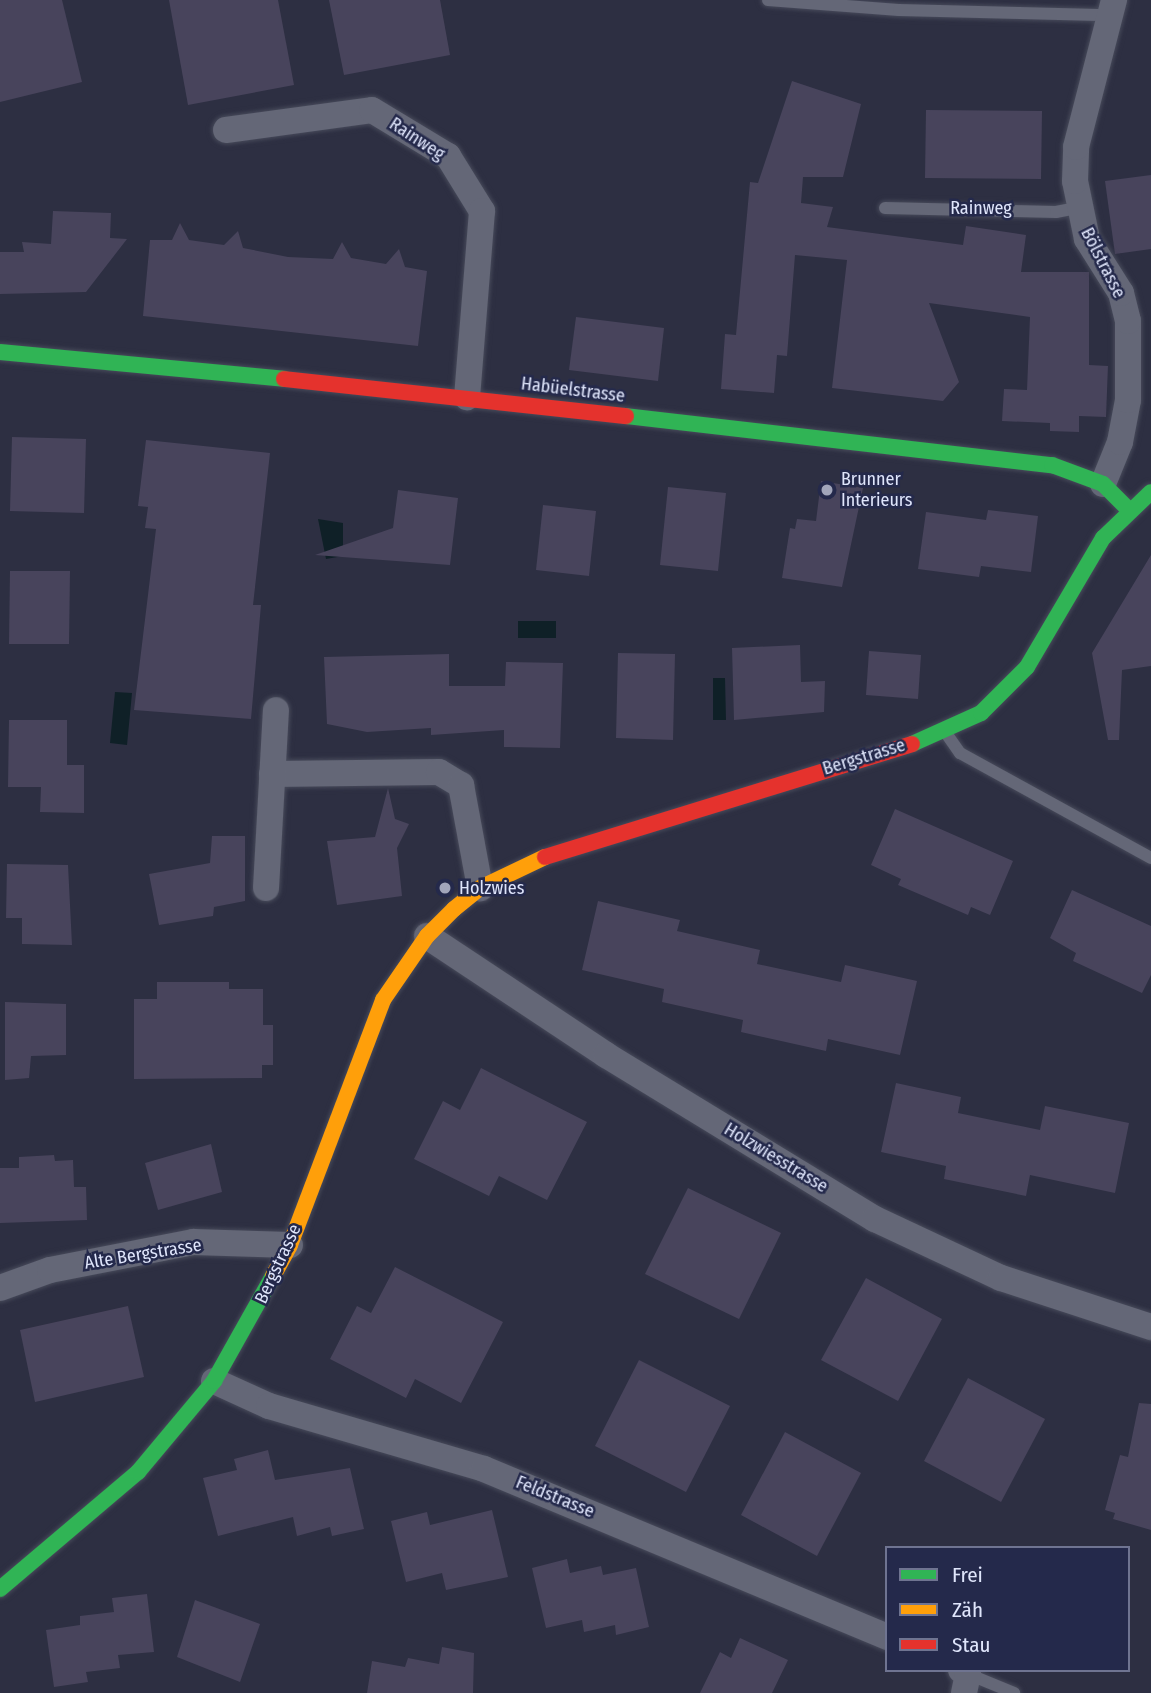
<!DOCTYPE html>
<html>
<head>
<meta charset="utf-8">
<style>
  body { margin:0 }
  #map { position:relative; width:1151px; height:1693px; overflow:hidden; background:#2d2f42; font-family:"Fira Sans Condensed",sans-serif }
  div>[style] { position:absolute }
  .water>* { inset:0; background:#0f2027 }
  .building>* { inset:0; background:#48445c }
  .roads { filter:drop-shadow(0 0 2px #474a5a) drop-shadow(0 0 2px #474a5a) }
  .lane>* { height:12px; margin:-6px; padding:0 6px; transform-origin:6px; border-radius:6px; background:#646777 }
  .street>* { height:26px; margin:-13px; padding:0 13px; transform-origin:13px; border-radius:13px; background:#646777 }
  .fast>* { height:16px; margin:-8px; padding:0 8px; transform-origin:8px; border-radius:8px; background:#30b455 }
  .slow>* { height:16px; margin:-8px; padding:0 8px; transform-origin:8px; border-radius:8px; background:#ff9f0a }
  .jam>* { height:16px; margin:-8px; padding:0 8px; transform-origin:8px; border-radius:8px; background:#e5322d }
  .dots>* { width:19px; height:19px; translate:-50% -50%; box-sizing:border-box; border:4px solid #24294b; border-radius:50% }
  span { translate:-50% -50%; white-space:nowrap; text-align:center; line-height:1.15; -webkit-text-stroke:5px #24294b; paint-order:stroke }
  .street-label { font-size:18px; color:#dfe5fb }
  .poi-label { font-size:18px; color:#dfe5fb }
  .left { translate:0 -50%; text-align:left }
  .legend { position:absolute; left:885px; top:1546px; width:245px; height:126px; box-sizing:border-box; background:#24294b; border:2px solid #6f7491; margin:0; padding:9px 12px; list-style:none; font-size:21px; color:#dfe5fb }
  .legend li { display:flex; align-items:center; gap:14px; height:35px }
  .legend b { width:35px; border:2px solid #6f7491 }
</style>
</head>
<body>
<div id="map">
  <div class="water">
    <i style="clip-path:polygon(318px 519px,343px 523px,343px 556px,326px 559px)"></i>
    <i style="clip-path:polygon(518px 621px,556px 621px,556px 638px,518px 638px)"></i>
    <i style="clip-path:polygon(713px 678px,725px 678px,726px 720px,713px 720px)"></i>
    <i style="clip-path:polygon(115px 692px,132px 693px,127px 745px,110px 743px)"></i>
  </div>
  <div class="building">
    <i style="clip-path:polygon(0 0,62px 0,82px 82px,0 102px)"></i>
    <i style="clip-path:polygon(169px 0,278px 0,294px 85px,188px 105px)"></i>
    <i style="clip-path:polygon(329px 0,440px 0,450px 55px,344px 75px)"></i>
    <i style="clip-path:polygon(792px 81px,861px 104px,843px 177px,803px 177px,801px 203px,833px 207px,827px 227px,963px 245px,966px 226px,1026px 235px,1021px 272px,1089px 272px,1089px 365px,1108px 366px,1106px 417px,1079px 416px,1079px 432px,1050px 431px,1050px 423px,1002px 421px,1004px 389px,1027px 390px,1030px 317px,929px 303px,959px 382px,943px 401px,832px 388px,847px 260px,795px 255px,787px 356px,777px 355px,774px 393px,721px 389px,725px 334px,736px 335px,750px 182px,758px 183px)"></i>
    <i style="clip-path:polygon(926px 110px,1042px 111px,1041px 179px,925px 178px)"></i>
    <i style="clip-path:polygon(1151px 175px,1151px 249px,1115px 254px,1105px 181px)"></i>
    <i style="clip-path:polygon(53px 211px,111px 213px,110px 238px,127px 239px,86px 292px,0 294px,0 252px,24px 252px,22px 242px,51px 244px)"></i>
    <i style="clip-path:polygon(180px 223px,189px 240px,224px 245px,238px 231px,243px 248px,288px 257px,333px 259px,342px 242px,351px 258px,386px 264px,399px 249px,405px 267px,427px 271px,418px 346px,143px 316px,150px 240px,172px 240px)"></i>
    <i style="clip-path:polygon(576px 317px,664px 328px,658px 381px,569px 370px)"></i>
    <i style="clip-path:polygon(12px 437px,86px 439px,84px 513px,10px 511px)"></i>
    <i style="clip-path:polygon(146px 440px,270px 453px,253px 605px,261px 605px,251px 719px,134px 710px,156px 529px,145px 528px,148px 507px,138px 506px)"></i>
    <i style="clip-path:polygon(821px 481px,863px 488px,842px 587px,782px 578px,790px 528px,795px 529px,797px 519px,816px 521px)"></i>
    <i style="clip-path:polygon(668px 487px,726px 493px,718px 571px,660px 565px)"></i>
    <i style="clip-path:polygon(398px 490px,458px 498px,450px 565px,315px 555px,393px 528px)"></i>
    <i style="clip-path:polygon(543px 505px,596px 511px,589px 576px,536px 570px)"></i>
    <i style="clip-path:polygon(988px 510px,1038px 516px,1031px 572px,981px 566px,979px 577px,918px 569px,926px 512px,986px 520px)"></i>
    <i style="clip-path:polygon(1151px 555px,1151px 666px,1122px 670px,1119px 740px,1108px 740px,1092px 653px)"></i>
    <i style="clip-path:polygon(10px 571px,70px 571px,69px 644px,9px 644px)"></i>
    <i style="clip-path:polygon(800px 645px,801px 682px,825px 681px,824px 712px,734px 720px,732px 648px)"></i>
    <i style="clip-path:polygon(869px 651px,921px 655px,918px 699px,866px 695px)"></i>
    <i style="clip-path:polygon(618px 653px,675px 654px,673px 740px,616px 738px)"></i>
    <i style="clip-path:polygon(449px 654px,449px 686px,505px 686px,506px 662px,563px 663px,560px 748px,504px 747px,504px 730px,431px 735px,431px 728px,367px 732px,327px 724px,324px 657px)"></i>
    <i style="clip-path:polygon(9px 720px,67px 720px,67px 765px,84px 765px,84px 813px,40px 812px,41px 787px,8px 787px)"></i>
    <i style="clip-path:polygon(388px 788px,395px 819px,409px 824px,397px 848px,402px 896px,337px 905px,327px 841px,375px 837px)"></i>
    <i style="clip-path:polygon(895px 809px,1013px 861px,990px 915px,971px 907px,968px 915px,898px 885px,901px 879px,871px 865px)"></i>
    <i style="clip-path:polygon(212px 836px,245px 836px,245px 901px,214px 907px,213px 916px,159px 925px,149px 874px,210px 863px)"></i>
    <i style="clip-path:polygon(7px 864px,68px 865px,72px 945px,22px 944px,22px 918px,6px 918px)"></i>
    <i style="clip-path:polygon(1072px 890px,1151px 926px,1151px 975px,1142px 993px,1073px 961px,1076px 953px,1050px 938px)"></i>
    <i style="clip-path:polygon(598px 901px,680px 920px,677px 931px,760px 950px,757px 964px,841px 982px,845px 965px,917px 981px,900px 1055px,828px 1039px,826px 1051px,741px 1032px,743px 1020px,662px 1002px,664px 989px,582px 970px)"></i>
    <i style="clip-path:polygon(157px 982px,229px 982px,229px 989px,263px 989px,263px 1025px,273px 1025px,273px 1065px,262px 1065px,262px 1078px,134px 1079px,134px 999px,157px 999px)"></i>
    <i style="clip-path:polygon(5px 1002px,66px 1004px,66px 1055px,31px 1056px,29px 1078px,5px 1080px)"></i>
    <i style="clip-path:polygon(481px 1068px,587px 1122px,547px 1200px,499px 1176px,489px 1196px,414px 1159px,443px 1101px,460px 1110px)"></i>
    <i style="clip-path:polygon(896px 1083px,961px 1097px,958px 1113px,1040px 1130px,1045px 1106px,1129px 1123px,1115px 1193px,1030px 1175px,1026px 1196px,944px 1179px,946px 1166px,881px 1152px)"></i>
    <i style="clip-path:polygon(211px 1144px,222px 1192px,158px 1210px,145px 1163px)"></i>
    <i style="clip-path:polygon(54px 1155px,55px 1161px,73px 1160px,74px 1187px,86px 1187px,87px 1220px,0 1223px,0 1168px,19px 1168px,19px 1157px)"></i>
    <i style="clip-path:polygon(688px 1188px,781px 1233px,739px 1319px,645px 1274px)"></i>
    <i style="clip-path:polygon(395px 1267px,503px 1322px,461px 1403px,415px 1379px,406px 1398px,330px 1359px,357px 1306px,371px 1313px)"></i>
    <i style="clip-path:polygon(866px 1278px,942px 1319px,898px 1401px,821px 1360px)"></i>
    <i style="clip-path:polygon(128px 1306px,144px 1377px,35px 1402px,20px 1330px)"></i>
    <i style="clip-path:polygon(639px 1360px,730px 1406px,686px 1492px,595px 1446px)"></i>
    <i style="clip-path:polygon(968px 1378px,1045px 1419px,1001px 1502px,924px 1461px)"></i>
    <i style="clip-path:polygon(1139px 1403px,1151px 1404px,1151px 1530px,1113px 1519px,1115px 1513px,1105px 1510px,1120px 1455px,1128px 1457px)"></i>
    <i style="clip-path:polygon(785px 1432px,861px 1473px,817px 1556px,741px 1515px)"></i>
    <i style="clip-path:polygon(268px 1450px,275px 1480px,350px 1468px,364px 1529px,332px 1536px,330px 1527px,297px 1536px,293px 1517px,218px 1536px,203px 1478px,237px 1470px,234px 1459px)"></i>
    <i style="clip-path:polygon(492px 1510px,508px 1577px,446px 1590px,442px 1573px,406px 1582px,391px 1521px,427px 1512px,430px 1525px)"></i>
    <i style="clip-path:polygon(567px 1559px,570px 1573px,601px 1566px,603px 1575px,636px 1568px,649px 1627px,616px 1635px,615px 1625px,584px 1632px,582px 1620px,546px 1628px,532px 1568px)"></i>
    <i style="clip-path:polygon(147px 1594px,154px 1652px,118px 1655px,120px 1668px,86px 1672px,88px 1682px,54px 1687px,46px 1630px,80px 1625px,80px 1616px,114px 1612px,112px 1598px)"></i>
    <i style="clip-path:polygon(195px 1600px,260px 1624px,240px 1682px,177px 1657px)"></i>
    <i style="clip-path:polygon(740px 1638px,788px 1660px,772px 1693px,700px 1693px,720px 1652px,731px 1658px)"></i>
    <i style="clip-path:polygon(442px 1647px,474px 1653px,473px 1693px,367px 1693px,372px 1661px,405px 1667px,408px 1658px,439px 1664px)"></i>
  </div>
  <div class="roads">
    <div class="lane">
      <i style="left:768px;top:0;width:131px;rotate:4.4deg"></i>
      <i style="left:899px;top:10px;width:210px;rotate:1.4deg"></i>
      <i style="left:885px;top:208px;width:171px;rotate:1.3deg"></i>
      <i style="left:1056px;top:212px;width:21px;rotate:-11deg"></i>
      <i style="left:948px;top:736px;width:21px;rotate:55deg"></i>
      <i style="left:960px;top:753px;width:218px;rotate:28.8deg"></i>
      <i style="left:968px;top:1674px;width:50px;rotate:22.4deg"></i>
    </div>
    <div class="street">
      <i style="left:226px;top:130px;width:147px;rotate:-7.8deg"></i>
      <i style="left:372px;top:110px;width:89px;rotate:31.2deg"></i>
      <i style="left:448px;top:156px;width:65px;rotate:58.3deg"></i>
      <i style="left:482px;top:211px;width:187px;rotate:94.6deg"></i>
      <i style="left:1103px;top:484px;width:45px;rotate:-68deg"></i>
      <i style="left:1120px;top:442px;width:43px;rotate:-79.2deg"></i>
      <i style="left:1128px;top:400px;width:79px;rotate:-90deg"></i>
      <i style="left:1128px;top:321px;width:29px;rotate:-104deg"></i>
      <i style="left:1121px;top:293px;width:64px;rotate:-122.2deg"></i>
      <i style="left:1087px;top:239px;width:59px;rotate:-101.7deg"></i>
      <i style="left:1075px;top:181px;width:34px;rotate:-88deg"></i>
      <i style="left:1076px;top:147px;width:152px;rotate:-75.5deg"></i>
      <i style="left:272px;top:774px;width:167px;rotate:-0.7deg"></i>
      <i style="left:439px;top:772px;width:26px;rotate:31deg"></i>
      <i style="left:461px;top:785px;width:105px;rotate:79.5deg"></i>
      <i style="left:266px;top:888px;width:178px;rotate:-86.8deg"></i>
      <i style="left:427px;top:936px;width:215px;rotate:33.6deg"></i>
      <i style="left:606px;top:1055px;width:315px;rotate:31.4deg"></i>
      <i style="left:875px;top:1219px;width:139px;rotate:25.1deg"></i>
      <i style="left:1001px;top:1278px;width:158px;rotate:18.1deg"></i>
      <i style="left:0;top:1288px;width:53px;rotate:-19.8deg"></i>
      <i style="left:50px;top:1270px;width:146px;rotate:-11.1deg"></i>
      <i style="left:193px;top:1242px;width:97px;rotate:1.8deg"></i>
      <i style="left:214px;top:1381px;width:60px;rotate:24.4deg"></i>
      <i style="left:269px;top:1406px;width:224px;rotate:16.3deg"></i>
      <i style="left:484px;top:1469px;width:437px;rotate:22.6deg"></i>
      <i style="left:961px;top:1670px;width:8px;rotate:30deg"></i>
      <i style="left:968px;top:1674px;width:19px;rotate:102deg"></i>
    </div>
    <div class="fast">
      <i style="left:0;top:352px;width:285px;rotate:5.4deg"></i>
      <i style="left:626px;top:416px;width:429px;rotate:6.6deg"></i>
      <i style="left:1052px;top:465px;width:54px;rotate:20.4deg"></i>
      <i style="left:1103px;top:484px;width:35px;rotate:45deg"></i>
      <i style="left:912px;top:744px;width:76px;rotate:-24.2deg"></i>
      <i style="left:981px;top:713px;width:65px;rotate:-45deg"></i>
      <i style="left:1027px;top:667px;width:150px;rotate:-59.5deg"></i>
      <i style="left:1103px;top:538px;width:66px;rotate:-43.8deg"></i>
      <i style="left:0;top:1589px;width:181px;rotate:-40.3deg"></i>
      <i style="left:138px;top:1472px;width:119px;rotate:-50.1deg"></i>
      <i style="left:214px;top:1381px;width:120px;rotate:-60.7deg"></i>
    </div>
    <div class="slow">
      <i style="left:273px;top:1276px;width:35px;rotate:-61deg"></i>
      <i style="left:290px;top:1245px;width:262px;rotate:-69.2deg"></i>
      <i style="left:383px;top:1000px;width:78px;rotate:-55.5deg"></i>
      <i style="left:427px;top:936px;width:38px;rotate:-45deg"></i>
      <i style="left:454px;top:909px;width:33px;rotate:-39deg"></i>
      <i style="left:480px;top:888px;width:72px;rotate:-25.5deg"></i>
    </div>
    <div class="jam">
      <i style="left:284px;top:379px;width:344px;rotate:6.2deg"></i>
      <i style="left:545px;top:857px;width:384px;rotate:-17.1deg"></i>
    </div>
  </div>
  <div class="dots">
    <i style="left:827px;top:490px;background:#a1a5ba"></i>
    <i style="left:445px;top:888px;background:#a1a5ba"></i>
  </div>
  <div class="street-label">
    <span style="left:417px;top:139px;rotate:33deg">Rainweg</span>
    <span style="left:981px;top:208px">Rainweg</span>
    <span style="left:1103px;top:263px;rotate:63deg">Bölstrasse</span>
    <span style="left:573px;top:390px;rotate:7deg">Habüelstrasse</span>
    <span style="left:864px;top:757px;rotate:-17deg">Bergstrasse</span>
    <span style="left:776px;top:1158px;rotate:31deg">Holzwiesstrasse</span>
    <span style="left:143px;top:1254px;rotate:-9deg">Alte Bergstrasse</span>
    <span style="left:278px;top:1264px;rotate:-65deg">Bergstrasse</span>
    <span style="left:555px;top:1497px;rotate:22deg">Feldstrasse</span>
  </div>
  <div class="poi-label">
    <span class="left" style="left:841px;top:490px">Brunner<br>Interieurs</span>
    <span class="left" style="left:459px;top:888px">Holzwies</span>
  </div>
  <ul class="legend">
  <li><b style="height:9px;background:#30b455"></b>Frei</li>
  <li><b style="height:9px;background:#ff9f0a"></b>Zäh</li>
  <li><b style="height:9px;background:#e5322d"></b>Stau</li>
  </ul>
</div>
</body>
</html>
